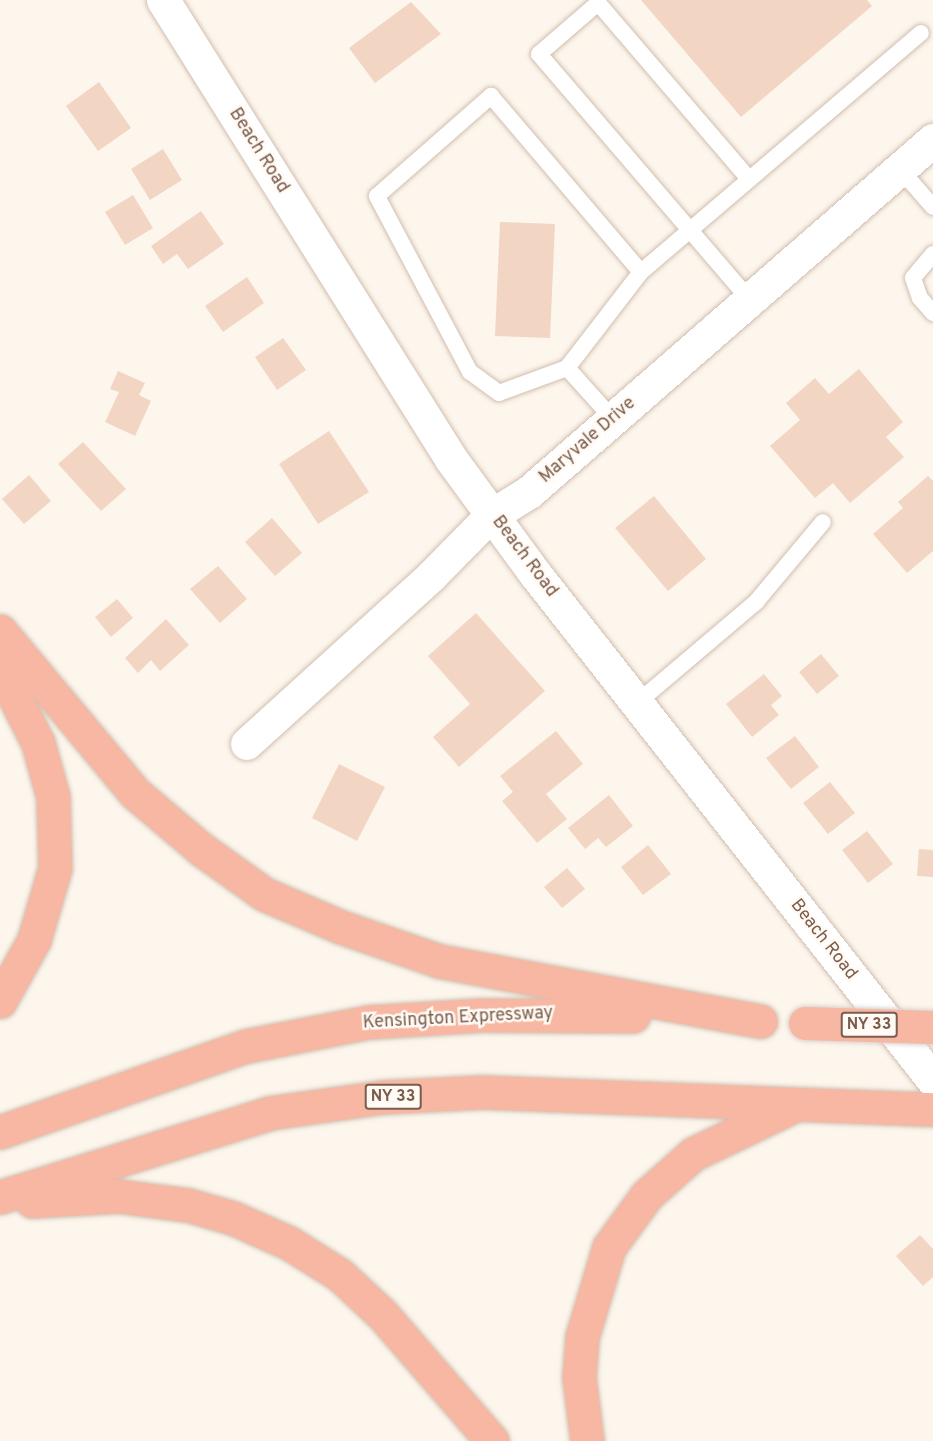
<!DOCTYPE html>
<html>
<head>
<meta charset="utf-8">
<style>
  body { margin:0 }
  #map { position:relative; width:933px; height:1441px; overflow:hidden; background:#fdf6ec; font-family:Overpass,sans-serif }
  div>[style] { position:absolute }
  .building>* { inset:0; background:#f3d5c3 }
  .roads { filter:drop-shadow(0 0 2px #d1beb0) drop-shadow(0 0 2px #d1beb0) }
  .lane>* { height:16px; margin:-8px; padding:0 8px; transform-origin:8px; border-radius:8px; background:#fff }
  .street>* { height:32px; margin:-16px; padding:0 16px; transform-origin:16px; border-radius:16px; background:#fff }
  .secondary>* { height:33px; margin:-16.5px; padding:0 16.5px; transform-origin:16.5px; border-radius:16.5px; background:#fff }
  .highway>* { height:33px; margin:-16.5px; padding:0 16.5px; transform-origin:16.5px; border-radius:16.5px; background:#f7b7a3 }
  .bridges { filter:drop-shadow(0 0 2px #dad1cd) drop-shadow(0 0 2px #dad1cd) }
  .highway-bridge>* { height:33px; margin:-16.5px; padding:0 16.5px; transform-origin:16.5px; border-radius:16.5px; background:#f7b7a3 }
  span { translate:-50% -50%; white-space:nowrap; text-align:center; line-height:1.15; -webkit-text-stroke:5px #fffaf3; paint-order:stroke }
  .shield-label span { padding:2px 4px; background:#fffaf3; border:2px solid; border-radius:4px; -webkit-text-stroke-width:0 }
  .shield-label { font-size:16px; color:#7a5c4d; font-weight:700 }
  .street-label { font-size:18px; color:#7a5c4d }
</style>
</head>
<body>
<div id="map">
  <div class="building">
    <i style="clip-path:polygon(641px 0,867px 0,872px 6px,741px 117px)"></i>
    <i style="clip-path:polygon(411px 2px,441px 34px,375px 83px,349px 48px)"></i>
    <i style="clip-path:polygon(99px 82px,131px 128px,98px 151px,66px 106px)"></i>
    <i style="clip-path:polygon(163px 149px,182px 180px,150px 200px,131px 169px)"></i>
    <i style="clip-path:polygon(133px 195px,153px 228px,125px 245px,105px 212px)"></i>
    <i style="clip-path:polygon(201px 211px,224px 244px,188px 269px,177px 254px,163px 264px,151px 246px)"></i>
    <i style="clip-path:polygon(500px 222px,555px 224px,550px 338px,495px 336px)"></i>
    <i style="clip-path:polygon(247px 277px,264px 303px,223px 332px,205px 306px)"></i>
    <i style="clip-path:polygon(283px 338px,306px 370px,277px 390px,255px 357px)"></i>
    <i style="clip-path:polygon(859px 369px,903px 422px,886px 437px,904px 457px,850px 503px,833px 483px,815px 498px,770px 446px,800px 420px,786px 403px,815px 378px,829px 394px)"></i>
    <i style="clip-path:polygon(118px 371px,145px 383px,139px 395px,151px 401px,135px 436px,105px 422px,119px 392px,110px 389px)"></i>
    <i style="clip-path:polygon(329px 431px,369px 492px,318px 524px,279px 464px)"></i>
    <i style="clip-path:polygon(83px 442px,126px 489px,101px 511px,58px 464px)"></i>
    <i style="clip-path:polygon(29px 475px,51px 501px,24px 524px,2px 499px)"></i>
    <i style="clip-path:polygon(928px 476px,933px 481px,933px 551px,907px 573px,873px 534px,903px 508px,898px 502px)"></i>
    <i style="clip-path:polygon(654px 496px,706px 559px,668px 591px,615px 528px)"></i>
    <i style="clip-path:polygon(272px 518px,302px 553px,275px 576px,245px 542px)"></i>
    <i style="clip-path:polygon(218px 566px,247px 599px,220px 623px,190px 589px)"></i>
    <i style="clip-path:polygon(117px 599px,133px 618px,111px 637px,95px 617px)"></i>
    <i style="clip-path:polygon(476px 613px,545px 691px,459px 767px,433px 737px,470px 704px,428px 656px)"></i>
    <i style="clip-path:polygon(166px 619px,189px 645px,160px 671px,151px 660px,138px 673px,125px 658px)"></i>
    <i style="clip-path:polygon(821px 654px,839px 676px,817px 694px,799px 672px)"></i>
    <i style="clip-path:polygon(764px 674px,782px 696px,771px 705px,779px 715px,752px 737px,726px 704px)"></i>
    <i style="clip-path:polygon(556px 731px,583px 764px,546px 794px,567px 819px,537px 843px,502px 801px,513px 792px,500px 776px)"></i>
    <i style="clip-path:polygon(795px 736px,819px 767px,791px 789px,766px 758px)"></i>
    <i style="clip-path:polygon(339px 764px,385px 787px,357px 841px,312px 818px)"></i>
    <i style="clip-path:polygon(830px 782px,855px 813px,828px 834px,803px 803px)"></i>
    <i style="clip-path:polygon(609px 795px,633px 826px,606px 847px,598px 838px,585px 849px,568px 828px)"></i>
    <i style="clip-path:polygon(867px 831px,893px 864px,868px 883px,842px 850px)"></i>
    <i style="clip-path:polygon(648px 845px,671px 874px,643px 895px,621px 867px)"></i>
    <i style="clip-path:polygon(919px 849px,933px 850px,933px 877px,917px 876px)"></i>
    <i style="clip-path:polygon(567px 868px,585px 889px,562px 908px,544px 887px)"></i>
    <i style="clip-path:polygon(920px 1235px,933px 1249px,933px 1277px,923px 1286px,896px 1256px)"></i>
  </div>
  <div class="roads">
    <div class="lane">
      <i style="left:900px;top:169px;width:50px;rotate:49deg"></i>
      <i style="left:749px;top:179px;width:232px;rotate:-130.6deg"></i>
      <i style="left:598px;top:3px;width:78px;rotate:139.2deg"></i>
      <i style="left:539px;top:54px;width:324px;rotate:49.4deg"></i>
      <i style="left:933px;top:254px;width:31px;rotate:130deg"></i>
      <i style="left:913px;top:278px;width:21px;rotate:71deg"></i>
      <i style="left:920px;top:298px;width:20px;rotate:49deg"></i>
      <i style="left:567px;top:368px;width:121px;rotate:-52.4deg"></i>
      <i style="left:641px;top:272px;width:368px;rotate:-40.5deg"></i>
      <i style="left:613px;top:419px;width:69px;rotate:-132deg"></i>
      <i style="left:567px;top:368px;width:72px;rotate:159.8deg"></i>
      <i style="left:499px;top:393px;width:36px;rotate:-144deg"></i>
      <i style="left:470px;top:372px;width:199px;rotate:-117.9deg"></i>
      <i style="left:377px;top:196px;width:152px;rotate:-41.3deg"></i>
      <i style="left:491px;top:96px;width:231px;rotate:49.6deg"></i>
      <i style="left:637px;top:703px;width:156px;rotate:-40.3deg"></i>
      <i style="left:756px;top:602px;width:104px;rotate:-50.1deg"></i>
    </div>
    <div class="street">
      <i style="left:247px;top:744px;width:248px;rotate:-42.2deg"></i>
      <i style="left:431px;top:577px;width:87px;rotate:-45.5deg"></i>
    </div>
    <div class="secondary">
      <i style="left:163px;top:0;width:542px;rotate:57.89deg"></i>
      <i style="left:451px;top:459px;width:144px;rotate:53.8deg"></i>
      <i style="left:536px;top:575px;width:642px;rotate:51.83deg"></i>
      <i style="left:492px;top:515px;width:44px;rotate:-31.9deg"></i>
      <i style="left:529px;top:492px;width:536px;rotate:-41.07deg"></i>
    </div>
    <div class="highway">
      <i style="left:0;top:631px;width:211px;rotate:50.2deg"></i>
      <i style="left:135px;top:793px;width:87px;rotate:40.3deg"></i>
      <i style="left:201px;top:849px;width:77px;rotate:35.5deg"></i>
      <i style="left:264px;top:894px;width:84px;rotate:23.2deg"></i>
      <i style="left:341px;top:927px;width:104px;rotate:19.1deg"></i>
      <i style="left:439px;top:961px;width:327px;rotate:10.6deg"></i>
      <i style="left:0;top:668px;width:84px;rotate:63.1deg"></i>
      <i style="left:38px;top:743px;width:56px;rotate:74.5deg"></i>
      <i style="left:53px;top:797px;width:71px;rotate:88.4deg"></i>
      <i style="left:55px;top:868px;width:75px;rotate:106.3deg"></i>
      <i style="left:34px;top:940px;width:70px;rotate:119.1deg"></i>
      <i style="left:0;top:1132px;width:261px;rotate:-19.3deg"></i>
      <i style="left:246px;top:1046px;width:124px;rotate:-11.1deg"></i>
      <i style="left:368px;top:1022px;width:114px;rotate:-3.5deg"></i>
      <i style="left:482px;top:1015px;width:151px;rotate:0.4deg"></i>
      <i style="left:0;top:1197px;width:282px;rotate:-17.3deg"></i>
      <i style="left:269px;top:1113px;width:115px;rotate:-8deg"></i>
      <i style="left:383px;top:1097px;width:99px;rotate:-2.9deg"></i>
      <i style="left:482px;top:1092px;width:451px;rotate:2.2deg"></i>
      <i style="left:32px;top:1201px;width:86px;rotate:-3.3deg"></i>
      <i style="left:118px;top:1196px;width:71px;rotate:7.3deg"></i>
      <i style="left:188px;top:1205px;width:47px;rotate:16.1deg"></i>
      <i style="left:233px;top:1218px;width:61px;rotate:24.1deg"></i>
      <i style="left:289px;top:1243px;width:60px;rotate:32.1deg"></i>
      <i style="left:340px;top:1275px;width:57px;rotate:42.9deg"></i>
      <i style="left:382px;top:1314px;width:168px;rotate:49.1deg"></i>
      <i style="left:587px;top:1441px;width:64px;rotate:-97.2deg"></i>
      <i style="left:579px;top:1378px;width:41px;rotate:-85.8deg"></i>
      <i style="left:582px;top:1337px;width:94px;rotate:-73.3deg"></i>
      <i style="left:609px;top:1247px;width:64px;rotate:-53.8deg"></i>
      <i style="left:647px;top:1195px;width:62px;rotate:-41.7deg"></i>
      <i style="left:693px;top:1154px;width:106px;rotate:-25.6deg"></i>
    </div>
  </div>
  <div class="bridges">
    <div class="highway-bridge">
      <i style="left:805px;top:1023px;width:128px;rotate:1.8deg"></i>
    </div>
  </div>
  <div class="shield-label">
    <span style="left:869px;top:1025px">NY 33</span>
    <span style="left:393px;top:1097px">NY 33</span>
  </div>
  <div class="street-label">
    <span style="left:258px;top:151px;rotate:58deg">Beach Road</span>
    <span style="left:588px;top:441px;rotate:-41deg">Maryvale Drive</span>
    <span style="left:524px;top:557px;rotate:53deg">Beach Road</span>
    <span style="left:823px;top:940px;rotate:52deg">Beach Road</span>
    <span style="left:458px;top:1019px;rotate:-3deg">Kensington Expressway</span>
  </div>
</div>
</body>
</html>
